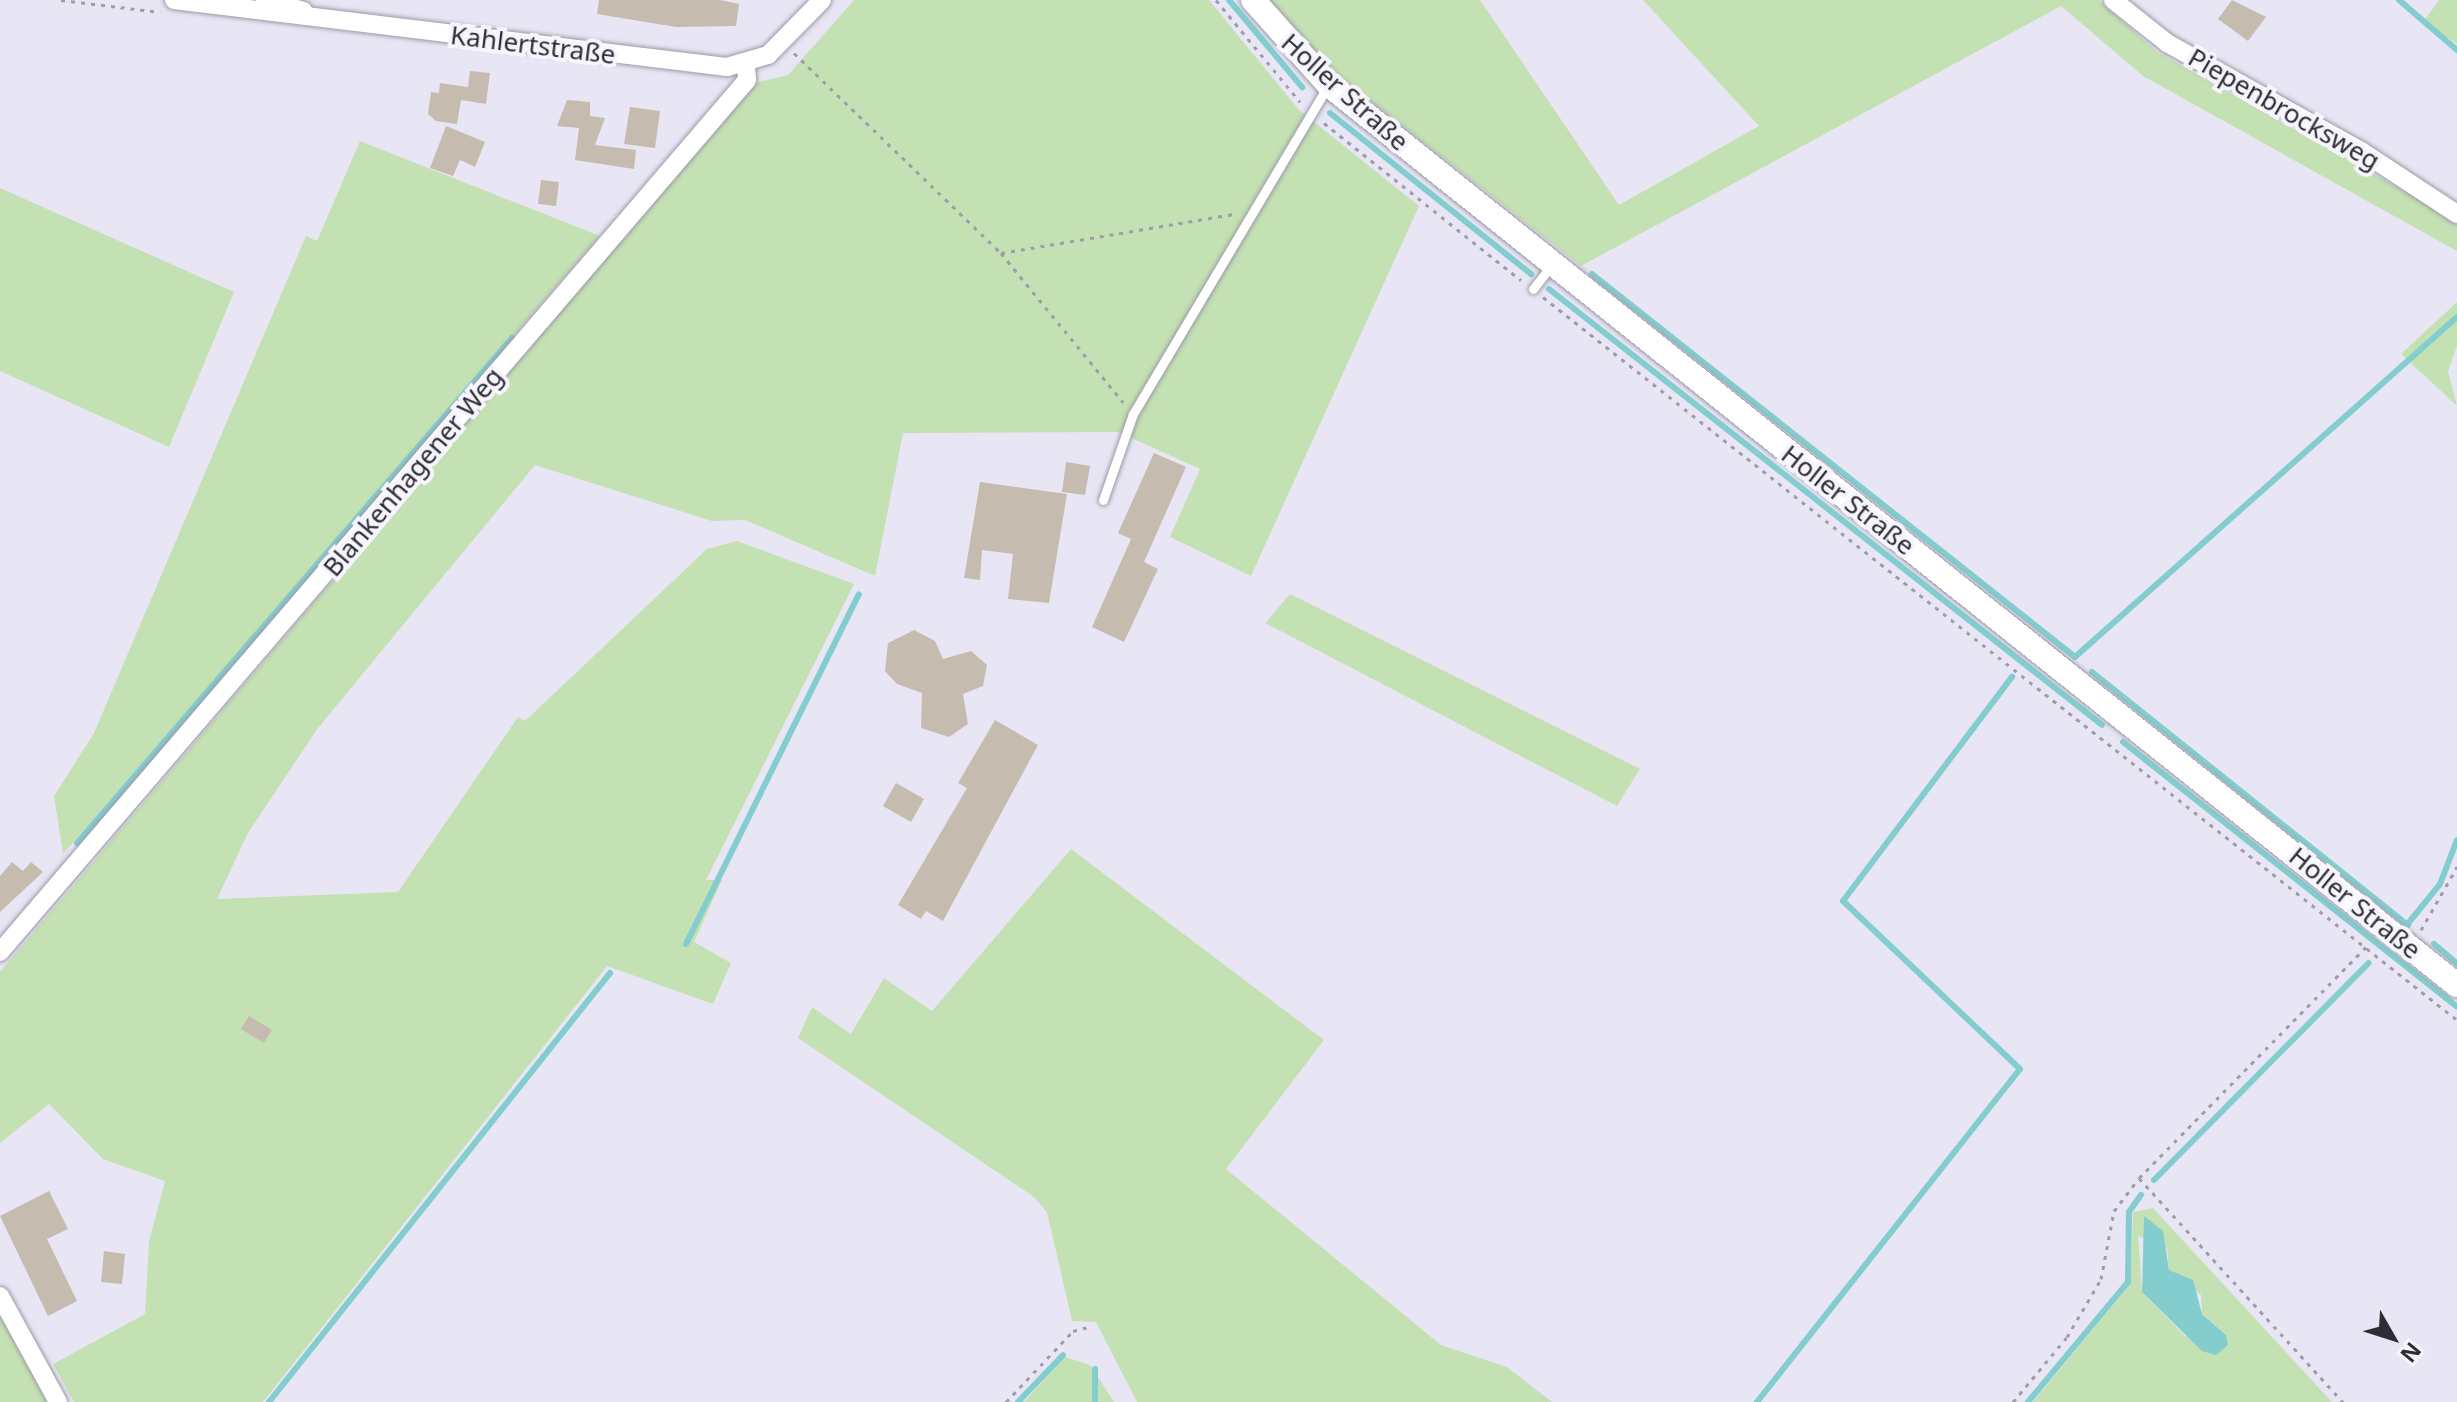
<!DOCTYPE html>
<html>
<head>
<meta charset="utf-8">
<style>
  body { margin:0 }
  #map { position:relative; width:2457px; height:1402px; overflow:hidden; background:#e8e6f5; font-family:"Noto Sans",sans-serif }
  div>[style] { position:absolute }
  .green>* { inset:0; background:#c4e1b3 }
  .water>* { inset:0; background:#84cdcf }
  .stream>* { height:6px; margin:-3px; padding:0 3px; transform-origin:3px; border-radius:3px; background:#84cdcf }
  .building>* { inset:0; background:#c5bcaf }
  .path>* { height:3px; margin-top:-1.5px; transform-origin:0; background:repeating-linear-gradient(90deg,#9f9da9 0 4px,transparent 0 10px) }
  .roads { filter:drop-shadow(0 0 2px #9b9aa7) drop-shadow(0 0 2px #9b9aa7) }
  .lane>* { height:9px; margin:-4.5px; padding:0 4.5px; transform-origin:4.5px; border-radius:4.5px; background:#fff }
  .street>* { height:18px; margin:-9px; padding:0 9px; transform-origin:9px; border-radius:9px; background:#fff }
  .secondary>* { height:24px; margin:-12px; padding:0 12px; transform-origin:12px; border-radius:12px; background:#fff }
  span { translate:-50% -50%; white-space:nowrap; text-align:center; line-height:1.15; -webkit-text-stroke:8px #f6f5fe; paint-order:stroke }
  .street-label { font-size:26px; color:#2e2d33 }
  .north { position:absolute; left:2353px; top:1298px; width:80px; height:80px; -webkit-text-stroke:6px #f6f5fe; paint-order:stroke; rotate:129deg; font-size:22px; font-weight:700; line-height:32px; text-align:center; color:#2e2d33 }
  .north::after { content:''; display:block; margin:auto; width:28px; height:36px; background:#2e2d33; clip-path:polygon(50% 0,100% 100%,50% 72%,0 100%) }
</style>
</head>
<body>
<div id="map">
  <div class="green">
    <i style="clip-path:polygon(854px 0,1209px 0,1299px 110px,1419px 206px,1251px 576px,1170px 537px,1200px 469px,1118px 432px,903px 433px,875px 576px,745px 520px,712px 521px,535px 465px,318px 728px,248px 833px,217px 899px,398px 892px,518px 717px,525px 721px,707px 549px,737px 541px,854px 584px,706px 880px,722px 880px,694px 942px,731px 963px,713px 1004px,607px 966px,263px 1402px,74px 1402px,53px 1364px,145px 1314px,149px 1242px,165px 1181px,103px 1159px,49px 1104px,0 1143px,0 972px,755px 83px,788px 75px)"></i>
    <i style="clip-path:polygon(1270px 0,1480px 0,1619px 205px,1759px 126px,1643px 0,2099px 0,2157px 52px,2439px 211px,2457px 223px,2457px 251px,2143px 76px,2061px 6px,1581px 266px,1334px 72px)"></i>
    <i style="clip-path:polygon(2439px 0,2457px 0,2457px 44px,2424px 21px)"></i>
    <i style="clip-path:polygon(360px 141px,600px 236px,63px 854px,54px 796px,94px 733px,306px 236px,317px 241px)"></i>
    <i style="clip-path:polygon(0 188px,234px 292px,169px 447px,0 371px)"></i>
    <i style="clip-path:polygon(2457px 302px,2457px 346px,2448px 371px,2457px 406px,2401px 354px)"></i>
    <i style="clip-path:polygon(1290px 594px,1640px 769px,1617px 806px,1265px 623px)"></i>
    <i style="clip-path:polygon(1071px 849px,1324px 1040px,1226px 1169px,1441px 1345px,1507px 1367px,1552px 1402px,1137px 1402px,1096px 1322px,1072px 1321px,1047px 1212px,1034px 1197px,798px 1038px,812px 1007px,851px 1034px,884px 978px,932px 1011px)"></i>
    <i style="clip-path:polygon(evenodd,2153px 1208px,2332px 1402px,2033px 1402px,2131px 1283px,2133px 1212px,2153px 1208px,2138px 1236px,2167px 1249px,2169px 1270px,2201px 1295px,2202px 1313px,2226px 1335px,2185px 1336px,2142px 1292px,2138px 1236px)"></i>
    <i style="clip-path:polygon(0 1312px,49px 1402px,0 1402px)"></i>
    <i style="clip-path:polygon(1065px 1357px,1090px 1365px,1114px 1402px,1024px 1402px)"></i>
  </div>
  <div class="water">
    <i style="clip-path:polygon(2144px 1216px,2163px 1231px,2169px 1270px,2193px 1280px,2202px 1314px,2226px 1335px,2228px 1345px,2216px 1355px,2202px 1351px,2142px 1292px)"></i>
  </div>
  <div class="stream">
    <i style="left:1229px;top:0;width:114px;rotate:50deg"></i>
    <i style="left:2399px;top:0;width:77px;rotate:40.8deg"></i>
    <i style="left:1330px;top:113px;width:258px;rotate:38.7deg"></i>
    <i style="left:1592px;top:274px;width:616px;rotate:38.41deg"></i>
    <i style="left:2075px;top:657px;width:511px;rotate:-41.67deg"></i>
    <i style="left:1549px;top:289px;width:704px;rotate:38.25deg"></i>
    <i style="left:2092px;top:672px;width:405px;rotate:38.7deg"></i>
    <i style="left:2123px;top:742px;width:426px;rotate:38.4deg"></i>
    <i style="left:77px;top:843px;width:667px;rotate:-49.26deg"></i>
    <i style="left:2406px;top:926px;width:54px;rotate:-51deg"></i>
    <i style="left:2440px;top:884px;width:47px;rotate:-68.9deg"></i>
    <i style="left:686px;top:944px;width:390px;rotate:-63.7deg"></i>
    <i style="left:2434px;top:944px;width:30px;rotate:40deg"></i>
    <i style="left:2154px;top:1180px;width:305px;rotate:-45.3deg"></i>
    <i style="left:1095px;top:1369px;width:33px;rotate:90deg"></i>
    <i style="left:269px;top:1402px;width:548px;rotate:-51.52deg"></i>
    <i style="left:1018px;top:1402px;width:65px;rotate:-46.2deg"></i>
    <i style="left:1757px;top:1402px;width:424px;rotate:-51.7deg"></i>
    <i style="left:2020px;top:1069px;width:244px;rotate:-136.5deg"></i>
    <i style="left:1843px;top:901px;width:281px;rotate:-53deg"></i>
    <i style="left:2028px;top:1402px;width:156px;rotate:-50.2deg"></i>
    <i style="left:2128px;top:1282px;width:70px;rotate:-89.2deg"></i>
    <i style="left:2129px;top:1212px;width:21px;rotate:-55deg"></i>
  </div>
  <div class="building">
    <i style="clip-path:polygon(599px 0,720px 0,739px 4px,736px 26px,676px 27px,597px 14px)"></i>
    <i style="clip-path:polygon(2232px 0,2266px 17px,2248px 41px,2218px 19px)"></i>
    <i style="clip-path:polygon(470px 71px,490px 73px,486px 104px,461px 100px,457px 124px,436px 121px,428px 114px,431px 92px,439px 93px,440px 83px,468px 87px)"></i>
    <i style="clip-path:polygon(567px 100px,590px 102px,590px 116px,605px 118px,595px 145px,636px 150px,634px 169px,575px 160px,579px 128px,557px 126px)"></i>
    <i style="clip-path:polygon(630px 107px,660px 111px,655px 148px,624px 144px)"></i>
    <i style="clip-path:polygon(446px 126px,485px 142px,475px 167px,460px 160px,453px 176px,430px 168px)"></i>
    <i style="clip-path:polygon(541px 180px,559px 182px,556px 206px,538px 204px)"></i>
    <i style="clip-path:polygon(1154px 453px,1186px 467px,1144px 562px,1158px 569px,1124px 642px,1092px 627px,1131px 539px,1118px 533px)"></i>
    <i style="clip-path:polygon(1066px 462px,1090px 466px,1085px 495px,1062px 492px)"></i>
    <i style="clip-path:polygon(980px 482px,1067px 494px,1049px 603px,1008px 599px,1013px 554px,982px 550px,980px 580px,964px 578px)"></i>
    <i style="clip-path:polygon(914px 630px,935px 641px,943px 659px,971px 651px,987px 665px,983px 686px,963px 694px,968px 724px,949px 737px,921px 728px,922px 693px,897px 684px,885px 671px,888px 643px)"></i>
    <i style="clip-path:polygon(995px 720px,1038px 745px,943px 921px,926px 911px,921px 919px,898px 905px,967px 788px,958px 783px)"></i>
    <i style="clip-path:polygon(896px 783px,924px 799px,911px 822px,883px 806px)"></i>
    <i style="clip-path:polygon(12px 862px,23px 871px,31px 862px,43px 872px,0 912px,0 876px)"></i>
    <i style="clip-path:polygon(249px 1016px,272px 1030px,264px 1043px,241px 1029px)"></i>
    <i style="clip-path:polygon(49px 1191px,68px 1229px,47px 1239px,77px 1301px,48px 1316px,0 1216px)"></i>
    <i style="clip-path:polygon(104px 1251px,125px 1254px,122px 1284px,101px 1282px)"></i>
  </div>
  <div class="path">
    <i style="left:61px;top:0;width:100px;rotate:6.9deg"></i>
    <i style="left:1216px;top:0;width:132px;rotate:50.5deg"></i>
    <i style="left:794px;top:53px;width:288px;rotate:44deg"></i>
    <i style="left:1001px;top:253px;width:193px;rotate:50.7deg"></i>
    <i style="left:1324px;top:123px;width:252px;rotate:38.6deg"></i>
    <i style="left:1001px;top:253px;width:236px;rotate:-9.5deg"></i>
    <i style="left:1543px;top:297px;width:1165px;rotate:38.34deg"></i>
    <i style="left:2421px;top:930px;width:73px;rotate:-60.3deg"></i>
    <i style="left:2139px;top:1178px;width:303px;rotate:47.7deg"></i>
    <i style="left:1006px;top:1402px;width:98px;rotate:-46.7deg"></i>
    <i style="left:1073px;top:1331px;width:16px;rotate:-15deg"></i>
    <i style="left:2013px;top:1402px;width:85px;rotate:-50.3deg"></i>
    <i style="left:2067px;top:1337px;width:67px;rotate:-59.6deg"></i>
    <i style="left:2101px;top:1279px;width:69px;rotate:-79.2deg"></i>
    <i style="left:2114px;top:1211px;width:41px;rotate:-52.9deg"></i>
    <i style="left:2139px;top:1178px;width:324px;rotate:-45.5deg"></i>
  </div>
  <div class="roads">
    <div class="lane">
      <i style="left:1533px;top:289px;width:31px;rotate:-52deg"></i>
      <i style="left:1103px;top:500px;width:91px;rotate:-70.8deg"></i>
      <i style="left:1133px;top:414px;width:380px;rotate:-59.3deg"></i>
    </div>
    <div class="street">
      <i style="left:174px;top:0;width:557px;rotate:6.91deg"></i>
      <i style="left:727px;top:67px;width:43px;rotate:-16.3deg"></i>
      <i style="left:768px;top:55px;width:77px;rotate:-45.5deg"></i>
      <i style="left:265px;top:0;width:40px;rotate:16deg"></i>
      <i style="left:2113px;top:0;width:69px;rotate:38.5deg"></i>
      <i style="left:2167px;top:43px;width:222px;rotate:29.1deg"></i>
      <i style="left:2361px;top:151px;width:115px;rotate:33.3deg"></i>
      <i style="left:0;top:952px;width:1148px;rotate:-49.41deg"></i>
      <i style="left:747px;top:80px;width:16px;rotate:-94deg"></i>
      <i style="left:0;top:1296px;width:121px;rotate:61.3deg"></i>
    </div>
    <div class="secondary">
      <i style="left:1253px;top:0;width:114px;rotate:48.2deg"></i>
      <i style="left:1329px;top:85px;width:1443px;rotate:38.59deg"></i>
    </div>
  </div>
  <div class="street-label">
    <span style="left:533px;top:45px;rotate:7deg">Kahlertstraße</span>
    <span style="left:1345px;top:92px;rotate:42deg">Holler Straße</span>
    <span style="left:2284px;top:109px;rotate:30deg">Piepenbrocksweg</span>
    <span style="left:413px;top:472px;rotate:-50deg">Blankenhagener Weg</span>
    <span style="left:1848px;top:500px;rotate:38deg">Holler Straße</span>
    <span style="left:2355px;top:903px;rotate:39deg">Holler Straße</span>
  </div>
  <div class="north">N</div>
</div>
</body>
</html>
